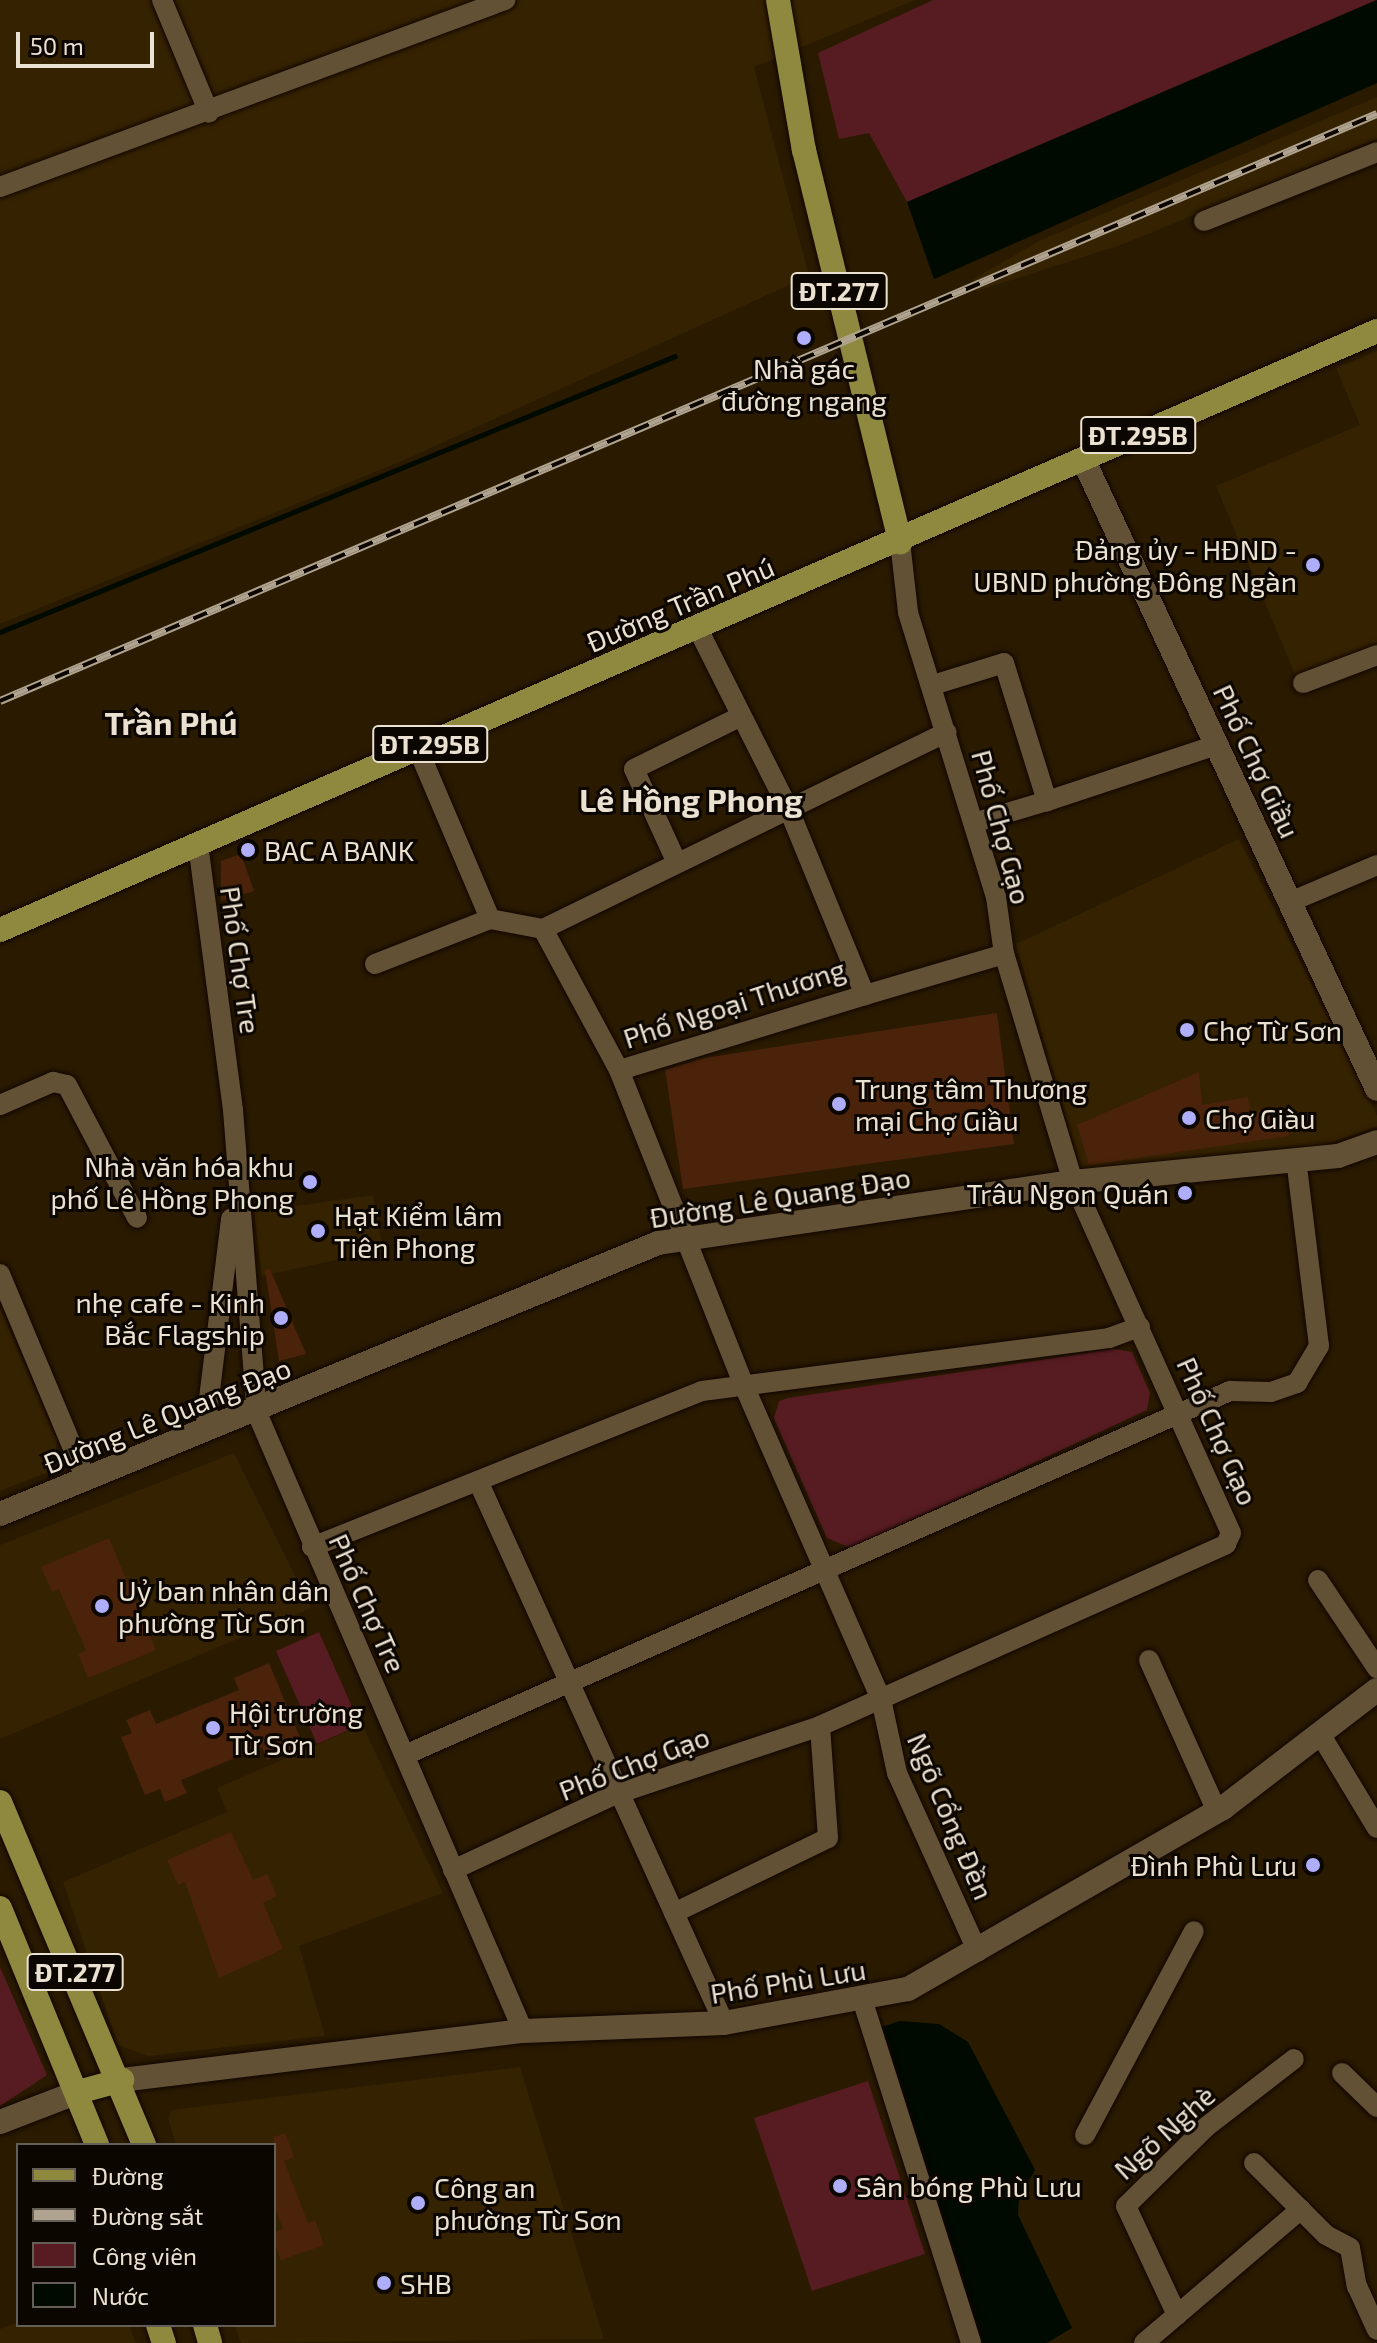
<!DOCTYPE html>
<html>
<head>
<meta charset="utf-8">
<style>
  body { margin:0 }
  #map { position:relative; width:1377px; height:2343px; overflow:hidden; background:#291a00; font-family:"Exo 2",sans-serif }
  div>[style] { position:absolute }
  .built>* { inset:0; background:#352200 }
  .green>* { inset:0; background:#571c22 }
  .water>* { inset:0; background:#000a00 }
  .stream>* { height:5px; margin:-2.5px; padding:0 2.5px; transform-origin:2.5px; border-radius:2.5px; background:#000a00 }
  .building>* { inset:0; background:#4b230a }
  .roads { filter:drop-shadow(0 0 2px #110500) drop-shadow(0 0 2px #110500) }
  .street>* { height:20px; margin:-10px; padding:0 10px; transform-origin:10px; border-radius:10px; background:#635135 }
  .secondary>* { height:24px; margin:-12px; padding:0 12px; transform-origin:12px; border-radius:12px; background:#635135 }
  .primary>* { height:24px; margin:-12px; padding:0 12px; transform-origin:12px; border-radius:12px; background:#8f8940 }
  .rail>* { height:8px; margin-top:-4px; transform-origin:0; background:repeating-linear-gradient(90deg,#0c0601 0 15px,#b0a491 0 30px); box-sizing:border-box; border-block:2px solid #b0a491 }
  .dots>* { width:22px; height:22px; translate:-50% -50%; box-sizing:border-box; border:4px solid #0c0601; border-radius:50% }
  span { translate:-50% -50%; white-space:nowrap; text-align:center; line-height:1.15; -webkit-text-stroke:6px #0c0601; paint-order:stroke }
  .shield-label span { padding:2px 6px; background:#0c0601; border:2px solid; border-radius:6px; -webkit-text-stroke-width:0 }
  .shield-label { font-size:26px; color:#ebe1d1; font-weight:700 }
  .poi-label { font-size:28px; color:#ebe1d1 }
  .right { translate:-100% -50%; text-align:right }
  .left { translate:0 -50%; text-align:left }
  .street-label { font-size:28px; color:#ebe1d1 }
  .quarter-label { font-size:32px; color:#ebe1d1; font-weight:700 }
  .legend { position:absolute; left:16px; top:2143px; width:260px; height:184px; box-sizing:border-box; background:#0c0601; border:2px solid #655e54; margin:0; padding:10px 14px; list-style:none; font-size:24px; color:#ebe1d1 }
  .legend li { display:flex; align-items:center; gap:16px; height:40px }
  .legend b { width:40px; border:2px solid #655e54 }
  .scale { position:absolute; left:16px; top:32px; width:138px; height:36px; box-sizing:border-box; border:4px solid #ebe1d1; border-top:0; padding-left:10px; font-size:24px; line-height:28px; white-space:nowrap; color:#ebe1d1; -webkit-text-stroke:6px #0c0601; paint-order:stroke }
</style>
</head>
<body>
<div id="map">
  <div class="built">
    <i style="clip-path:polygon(0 0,915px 0,754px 67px,809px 276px,402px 461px,0 624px)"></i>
    <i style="clip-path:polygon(1377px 97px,1377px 139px,1121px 245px,977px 291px,973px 279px,1041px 240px)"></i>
    <i style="clip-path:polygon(1377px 351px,1377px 645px,1297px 679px,1216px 486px,1360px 425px,1336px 368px)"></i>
    <i style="clip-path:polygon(1239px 839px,1377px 1116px,1377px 1127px,1305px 1151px,1081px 1170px,1016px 944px)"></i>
    <i style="clip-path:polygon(373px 1195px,383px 1250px,262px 1276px,254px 1212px)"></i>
    <i style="clip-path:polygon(0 1308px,57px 1440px,53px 1470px,0 1491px)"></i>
    <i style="clip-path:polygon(234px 1453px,311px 1608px,0 1739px,0 1545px)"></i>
    <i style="clip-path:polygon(362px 1725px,443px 1893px,299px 1946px,325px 2036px,148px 2056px,118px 2045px,63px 1882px,227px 1812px,217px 1788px)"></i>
    <i style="clip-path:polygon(520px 2067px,604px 2339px,241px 2343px,234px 2325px,274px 2325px,274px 2145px,176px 2145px,168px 2118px,172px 2110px)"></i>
    <i style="clip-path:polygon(18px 2322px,129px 2325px,136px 2343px,0 2343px,0 2329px)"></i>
  </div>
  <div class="green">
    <i style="clip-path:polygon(933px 0,1376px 0,907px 202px,869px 133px,839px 139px,818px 53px)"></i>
    <i style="clip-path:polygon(1114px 1349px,1132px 1352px,1150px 1393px,1147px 1410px,851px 1548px,827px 1538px,774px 1418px,779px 1401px,788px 1398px)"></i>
    <i style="clip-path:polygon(319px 1632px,360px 1725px,317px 1744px,276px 1651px)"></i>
    <i style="clip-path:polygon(0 1967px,47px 2075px,0 2106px)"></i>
    <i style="clip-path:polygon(868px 2081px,925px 2254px,812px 2291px,754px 2118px)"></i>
  </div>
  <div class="water">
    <i style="clip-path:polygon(1377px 0,1377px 83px,934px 279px,907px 202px)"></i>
    <i style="clip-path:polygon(899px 2021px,939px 2024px,968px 2042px,1035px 2170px,1019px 2198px,1018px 2215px,1072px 2328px,1047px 2343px,979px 2343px,877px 2029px)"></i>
  </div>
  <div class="stream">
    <i style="left:0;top:632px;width:729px;rotate:-22.24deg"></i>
  </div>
  <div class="building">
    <i style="clip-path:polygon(241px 854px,254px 891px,221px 901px,221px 861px)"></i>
    <i style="clip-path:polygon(997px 1013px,1014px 1144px,683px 1189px,665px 1070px,704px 1058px)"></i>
    <i style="clip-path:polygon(1199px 1072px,1202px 1105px,1248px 1097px,1250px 1112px,1284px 1107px,1289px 1136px,1089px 1165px,1077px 1125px)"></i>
    <i style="clip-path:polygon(270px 1269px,306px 1354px,279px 1361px,265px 1270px)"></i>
    <i style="clip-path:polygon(109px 1538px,156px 1650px,88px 1678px,78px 1654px,86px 1650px,59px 1589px,52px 1592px,41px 1567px)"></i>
    <i style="clip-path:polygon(269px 1663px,303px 1745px,267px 1760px,262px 1747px,181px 1780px,187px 1793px,165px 1802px,160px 1789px,145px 1795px,121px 1737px,132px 1733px,126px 1720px,150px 1710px,156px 1724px,239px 1690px,234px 1678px)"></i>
    <i style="clip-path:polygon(231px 1832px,253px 1880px,267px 1874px,277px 1896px,263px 1903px,283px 1949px,219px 1978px,185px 1882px,178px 1885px,167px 1860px)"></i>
    <i style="clip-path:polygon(285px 2133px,294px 2157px,284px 2161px,308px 2223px,315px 2220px,324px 2245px,281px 2260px,274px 2242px,274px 2233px,283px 2229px,274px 2206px,274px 2137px)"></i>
  </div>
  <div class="roads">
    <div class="street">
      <i style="left:162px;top:0;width:122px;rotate:67.4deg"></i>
      <i style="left:0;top:187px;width:539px;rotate:-20.32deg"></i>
      <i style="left:1204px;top:221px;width:186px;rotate:-21.7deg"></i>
      <i style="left:698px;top:629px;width:203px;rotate:63.3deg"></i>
      <i style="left:789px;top:810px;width:200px;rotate:67.7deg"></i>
      <i style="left:865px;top:995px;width:257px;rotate:163deg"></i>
      <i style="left:619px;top:1070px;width:342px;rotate:68.4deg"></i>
      <i style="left:745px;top:1388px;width:339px;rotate:66.4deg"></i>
      <i style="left:881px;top:1699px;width:76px;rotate:77.8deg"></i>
      <i style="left:897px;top:1773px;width:196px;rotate:65.7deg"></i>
      <i style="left:1303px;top:683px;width:79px;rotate:-20.7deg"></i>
      <i style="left:933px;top:685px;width:74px;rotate:-17.2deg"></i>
      <i style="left:1004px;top:663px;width:145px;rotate:72.7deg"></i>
      <i style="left:1047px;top:801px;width:77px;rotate:163.4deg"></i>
      <i style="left:418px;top:749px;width:185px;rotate:67deg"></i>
      <i style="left:1047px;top:801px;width:178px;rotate:-18.3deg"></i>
      <i style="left:198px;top:844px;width:268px;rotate:82.5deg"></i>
      <i style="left:233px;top:1110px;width:304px;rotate:85.5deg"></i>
      <i style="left:257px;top:1413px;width:673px;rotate:66.71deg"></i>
      <i style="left:677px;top:863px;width:103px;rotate:-114.6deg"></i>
      <i style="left:634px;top:769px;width:117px;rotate:-26.3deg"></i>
      <i style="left:1290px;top:902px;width:95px;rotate:-23deg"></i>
      <i style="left:543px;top:929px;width:449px;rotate:-26deg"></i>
      <i style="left:543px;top:929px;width:160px;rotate:61.7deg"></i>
      <i style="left:375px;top:964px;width:123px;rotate:-21.4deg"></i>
      <i style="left:490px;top:919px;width:54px;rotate:10.7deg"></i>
      <i style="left:865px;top:995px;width:145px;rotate:-16.4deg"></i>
      <i style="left:0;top:1105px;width:58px;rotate:-23.5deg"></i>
      <i style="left:53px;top:1082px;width:14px;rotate:12deg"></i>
      <i style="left:67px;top:1085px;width:150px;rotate:62.2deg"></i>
      <i style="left:0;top:1274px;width:223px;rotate:67.3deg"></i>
      <i style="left:205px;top:1431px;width:214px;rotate:-83deg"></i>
      <i style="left:478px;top:1481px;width:595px;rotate:65.59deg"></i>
      <i style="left:312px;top:1547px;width:420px;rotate:-21.8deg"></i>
      <i style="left:702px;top:1391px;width:410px;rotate:-7.4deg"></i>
      <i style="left:1109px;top:1338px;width:33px;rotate:-20deg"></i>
      <i style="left:1318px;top:1580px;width:106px;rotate:56.2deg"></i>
      <i style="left:1149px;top:1660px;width:166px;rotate:65.8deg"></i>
      <i style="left:1322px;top:1737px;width:106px;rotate:58.9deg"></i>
      <i style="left:405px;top:1755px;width:902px;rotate:-23.81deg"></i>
      <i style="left:1230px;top:1391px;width:41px;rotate:1.4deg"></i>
      <i style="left:1271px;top:1392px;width:28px;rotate:-19deg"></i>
      <i style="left:1297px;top:1383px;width:43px;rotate:-59.3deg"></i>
      <i style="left:1319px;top:1346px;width:187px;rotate:-97deg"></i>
      <i style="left:453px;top:1870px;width:180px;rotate:-25deg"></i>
      <i style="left:616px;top:1794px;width:215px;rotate:-18.4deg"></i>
      <i style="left:820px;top:1726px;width:445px;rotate:-24.1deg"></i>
      <i style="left:1226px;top:1544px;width:12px;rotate:-66deg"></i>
      <i style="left:1231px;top:1533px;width:385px;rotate:-114.2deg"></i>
      <i style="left:1073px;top:1182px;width:238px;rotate:-106.8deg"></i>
      <i style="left:1004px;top:954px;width:58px;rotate:-98deg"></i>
      <i style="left:996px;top:897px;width:298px;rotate:-107.2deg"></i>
      <i style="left:908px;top:612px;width:70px;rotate:-96.5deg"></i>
      <i style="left:674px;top:1913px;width:171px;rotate:-26deg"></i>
      <i style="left:828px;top:1838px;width:112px;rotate:-94.1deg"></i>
      <i style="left:863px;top:2002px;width:358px;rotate:72.4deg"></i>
      <i style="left:1342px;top:2073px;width:49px;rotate:44.2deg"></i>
      <i style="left:1085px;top:2135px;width:231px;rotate:-61.9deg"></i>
      <i style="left:1254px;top:2163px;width:102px;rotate:45deg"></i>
      <i style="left:1326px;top:2235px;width:27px;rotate:28deg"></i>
      <i style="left:1350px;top:2248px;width:39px;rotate:80deg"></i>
      <i style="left:1357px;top:2286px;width:48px;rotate:65.6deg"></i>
      <i style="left:1177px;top:2315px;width:163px;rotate:-40.5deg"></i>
      <i style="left:1144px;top:2343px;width:43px;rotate:-40.3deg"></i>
      <i style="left:1177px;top:2315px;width:120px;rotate:-115.1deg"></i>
      <i style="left:1126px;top:2206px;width:112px;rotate:-44.6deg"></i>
      <i style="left:1206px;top:2127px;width:111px;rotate:-37.7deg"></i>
    </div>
    <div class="secondary">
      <i style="left:1083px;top:459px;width:695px;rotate:64.98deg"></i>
      <i style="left:0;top:1514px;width:712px;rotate:-22.38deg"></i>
      <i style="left:658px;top:1243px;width:419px;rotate:-8.4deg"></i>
      <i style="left:1073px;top:1182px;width:266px;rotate:-5.6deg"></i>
      <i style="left:1338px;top:1156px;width:41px;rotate:-19.7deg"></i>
      <i style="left:122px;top:2080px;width:404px;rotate:-7deg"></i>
      <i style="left:523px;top:2031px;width:201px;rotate:-2.3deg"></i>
      <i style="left:724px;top:2023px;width:187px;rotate:-10.5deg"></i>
      <i style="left:908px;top:1989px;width:363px;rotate:-29.9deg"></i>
      <i style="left:1223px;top:1808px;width:194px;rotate:-37.5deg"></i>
      <i style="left:0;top:2122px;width:84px;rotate:-21deg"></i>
    </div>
    <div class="primary">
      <i style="left:778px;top:0;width:152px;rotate:80.2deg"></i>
      <i style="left:804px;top:150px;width:404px;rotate:76.2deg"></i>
      <i style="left:0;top:930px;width:1502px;rotate:-23.51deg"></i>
      <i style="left:0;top:1802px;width:372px;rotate:67.2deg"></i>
      <i style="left:0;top:1908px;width:256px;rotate:67.7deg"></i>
      <i style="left:78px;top:2092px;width:46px;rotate:-15.3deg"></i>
      <i style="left:158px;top:2325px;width:19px;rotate:72deg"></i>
      <i style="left:205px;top:2325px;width:19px;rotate:74deg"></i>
    </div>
  </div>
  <div class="rail">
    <i style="left:0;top:701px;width:1497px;rotate:-23.09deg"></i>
  </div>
  <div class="dots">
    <i style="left:804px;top:338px;background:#afaefa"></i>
    <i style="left:1313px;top:565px;background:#afaefa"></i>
    <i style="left:248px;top:850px;background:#afaefa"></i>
    <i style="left:1187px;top:1030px;background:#afaefa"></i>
    <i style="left:839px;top:1104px;background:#afaefa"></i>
    <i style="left:1189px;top:1118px;background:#afaefa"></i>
    <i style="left:310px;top:1182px;background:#afaefa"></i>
    <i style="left:1185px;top:1193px;background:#afaefa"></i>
    <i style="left:318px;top:1231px;background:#afaefa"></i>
    <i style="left:281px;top:1318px;background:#afaefa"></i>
    <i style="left:102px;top:1606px;background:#afaefa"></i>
    <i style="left:213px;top:1728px;background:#afaefa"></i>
    <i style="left:1313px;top:1865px;background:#afaefa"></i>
    <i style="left:840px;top:2186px;background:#afaefa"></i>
    <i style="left:418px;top:2203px;background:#afaefa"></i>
    <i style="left:384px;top:2283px;background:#afaefa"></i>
  </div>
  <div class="shield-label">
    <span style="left:839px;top:291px">ĐT.277</span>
    <span style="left:1138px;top:435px">ĐT.295B</span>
    <span style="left:430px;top:744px">ĐT.295B</span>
    <span style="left:75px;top:1972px">ĐT.277</span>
  </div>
  <div class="poi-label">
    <span style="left:804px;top:384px">Nhà gác<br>đường ngang</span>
    <span class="right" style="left:1297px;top:565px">Đảng ủy - HĐND -<br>UBND phường Đông Ngàn</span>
    <span class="left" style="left:264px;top:850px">BAC A BANK</span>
    <span class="left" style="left:1203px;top:1030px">Chợ Từ Sơn</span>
    <span class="left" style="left:855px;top:1104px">Trung tâm Thương<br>mại Chợ Giầu</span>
    <span class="left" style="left:1205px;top:1118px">Chợ Giàu</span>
    <span class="right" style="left:294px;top:1182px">Nhà văn hóa khu<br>phố Lê Hồng Phong</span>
    <span class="right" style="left:1169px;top:1193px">Trâu Ngon Quán</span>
    <span class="left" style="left:334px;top:1231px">Hạt Kiểm lâm<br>Tiên Phong</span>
    <span class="right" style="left:265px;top:1318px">nhẹ cafe - Kinh<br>Bắc Flagship</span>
    <span class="left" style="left:118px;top:1606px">Uỷ ban nhân dân<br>phường Từ Sơn</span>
    <span class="left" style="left:229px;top:1728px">Hội trường<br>Từ Sơn</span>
    <span class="right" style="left:1297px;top:1865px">Đình Phù Lưu</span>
    <span class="left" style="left:856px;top:2186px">Sân bóng Phù Lưu</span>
    <span class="left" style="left:434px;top:2203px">Công an<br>phường Từ Sơn</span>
    <span class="left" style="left:400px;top:2283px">SHB</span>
  </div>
  <div class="street-label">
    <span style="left:680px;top:604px;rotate:-23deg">Đường Trần Phú</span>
    <span style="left:1257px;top:761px;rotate:65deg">Phố Chợ Giầu</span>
    <span style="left:1002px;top:827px;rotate:75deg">Phố Chợ Gạo</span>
    <span style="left:241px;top:960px;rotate:82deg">Phố Chợ Tre</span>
    <span style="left:734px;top:1003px;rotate:-18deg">Phố Ngoại Thương</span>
    <span style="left:780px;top:1197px;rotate:-9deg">Đường Lê Quang Đạo</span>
    <span style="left:167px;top:1415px;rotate:-22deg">Đường Lê Quang Đạo</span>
    <span style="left:1218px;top:1431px;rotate:66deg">Phố Chợ Gạo</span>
    <span style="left:368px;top:1603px;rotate:66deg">Phố Chợ Tre</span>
    <span style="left:634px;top:1763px;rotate:-21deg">Phố Chợ Gạo</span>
    <span style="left:951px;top:1816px;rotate:67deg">Ngõ Cổng Đền</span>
    <span style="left:788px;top:1981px;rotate:-9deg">Phố Phù Lưu</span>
    <span style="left:1164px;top:2132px;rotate:-42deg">Ngõ Nghè</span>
  </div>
  <div class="quarter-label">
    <span style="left:171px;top:722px">Trần Phú</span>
    <span style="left:691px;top:799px">Lê Hồng Phong</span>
  </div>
  <ul class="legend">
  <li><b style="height:10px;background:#8f8940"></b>Đường</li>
  <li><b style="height:10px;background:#b0a491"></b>Đường sắt</li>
  <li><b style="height:22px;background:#571c22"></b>Công viên</li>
  <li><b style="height:22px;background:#000a00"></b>Nước</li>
  </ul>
  <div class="scale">50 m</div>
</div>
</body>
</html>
